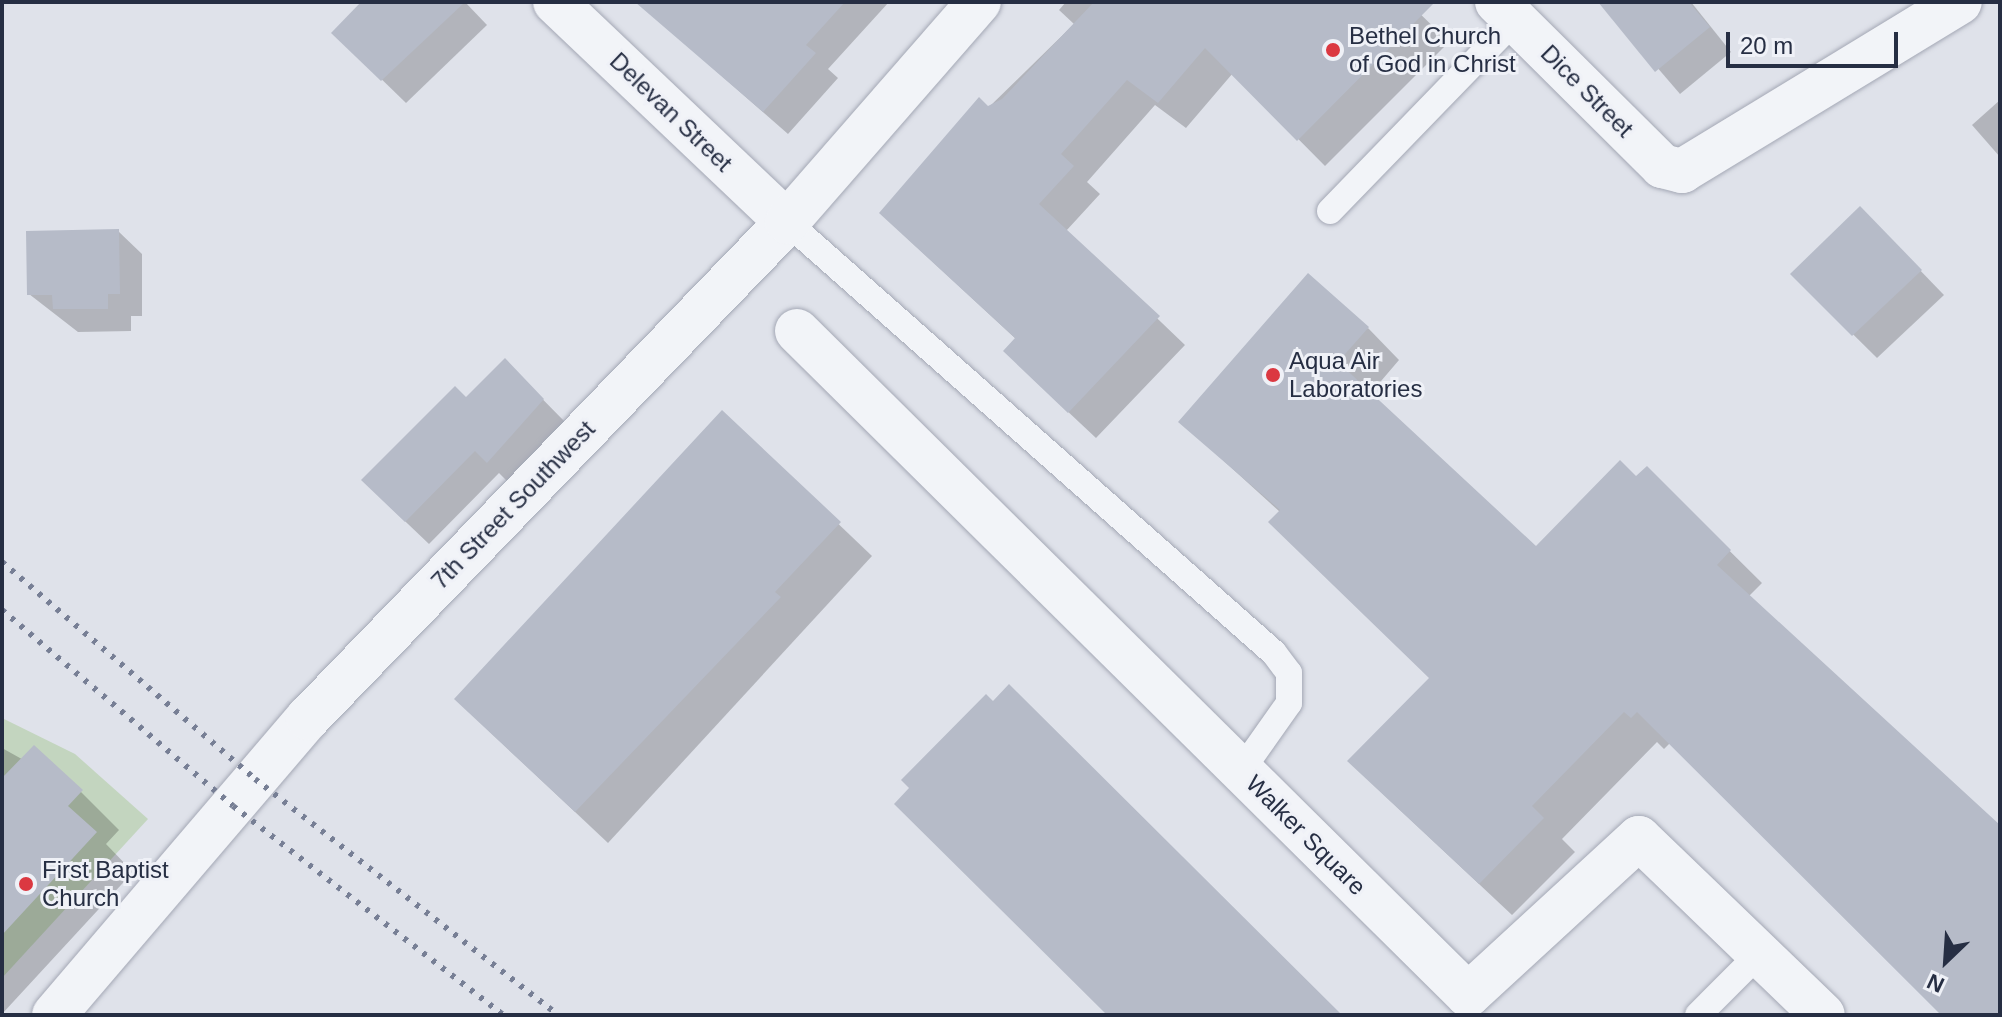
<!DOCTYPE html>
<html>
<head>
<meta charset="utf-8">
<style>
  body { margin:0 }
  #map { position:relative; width:2002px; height:1017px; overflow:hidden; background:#dfe2ea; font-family:Arial,sans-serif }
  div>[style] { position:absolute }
  .green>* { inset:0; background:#c3d5bf }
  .shadow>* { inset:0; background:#0003 }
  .building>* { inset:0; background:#b6bbc8 }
  .roads { filter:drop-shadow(0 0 2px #a4a8b5) drop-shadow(0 0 2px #a4a8b5) }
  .service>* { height:26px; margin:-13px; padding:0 13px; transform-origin:13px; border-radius:13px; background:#f2f4f8 }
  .minor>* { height:44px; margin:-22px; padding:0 22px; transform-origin:22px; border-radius:22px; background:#f2f4f8 }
  .rail>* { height:6px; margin-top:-3px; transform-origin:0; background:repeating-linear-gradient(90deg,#777f95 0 4px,transparent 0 12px) }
  .dots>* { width:22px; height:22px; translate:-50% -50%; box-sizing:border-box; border:4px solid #eff1f7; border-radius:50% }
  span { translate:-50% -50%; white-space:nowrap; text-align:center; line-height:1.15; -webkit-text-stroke:6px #eff1f7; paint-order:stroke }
  .poi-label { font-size:24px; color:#262e43 }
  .left { translate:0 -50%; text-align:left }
  .street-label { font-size:24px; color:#262e43 }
  .frame { position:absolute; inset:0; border:4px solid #262e43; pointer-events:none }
  .north { position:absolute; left:1906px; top:921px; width:80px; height:80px; -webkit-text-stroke:6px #eff1f7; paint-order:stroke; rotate:205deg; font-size:22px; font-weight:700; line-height:32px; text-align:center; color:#262e43 }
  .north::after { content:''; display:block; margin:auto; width:28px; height:36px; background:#262e43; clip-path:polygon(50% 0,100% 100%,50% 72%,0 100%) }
  .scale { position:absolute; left:1726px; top:32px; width:172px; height:36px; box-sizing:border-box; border:4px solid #262e43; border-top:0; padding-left:10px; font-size:24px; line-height:28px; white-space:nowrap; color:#262e43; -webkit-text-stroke:6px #eff1f7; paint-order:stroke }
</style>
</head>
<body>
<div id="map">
  <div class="green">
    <i style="clip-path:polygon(2px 718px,75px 754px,148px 819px,2px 978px)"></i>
  </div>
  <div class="shadow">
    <i style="clip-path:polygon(364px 2px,465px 2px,487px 25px,406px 103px,334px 33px)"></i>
    <i style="clip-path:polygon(677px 2px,889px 2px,828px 69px,838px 78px,788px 134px,659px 21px)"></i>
    <i style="clip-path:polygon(1066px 2px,1408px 2px,1449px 42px,1325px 166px,1233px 73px,1186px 128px,1155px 105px,1087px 182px,1100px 194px,1066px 231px,1185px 345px,1096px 438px,1032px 378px,1016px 339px,908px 239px,988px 108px,1074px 24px,1059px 10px)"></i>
    <i style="clip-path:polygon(1601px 2px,1691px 2px,1731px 52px,1680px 94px)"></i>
    <i style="clip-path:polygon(2000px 100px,2000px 157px,1972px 125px)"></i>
    <i style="clip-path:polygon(118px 231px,142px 254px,142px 316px,131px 316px,131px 331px,78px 332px,29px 294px)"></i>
    <i style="clip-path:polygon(1883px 232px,1944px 295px,1877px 358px,1792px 274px)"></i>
    <i style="clip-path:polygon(1368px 328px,1399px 360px,1370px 394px,1536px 549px,1647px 469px,1762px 583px,1748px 597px,2000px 829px,2000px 1015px,1942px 1015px,1670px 743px,1664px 749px,1657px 742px,1562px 839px,1575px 852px,1512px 915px,1382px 793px,1431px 678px,1280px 512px,1181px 422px)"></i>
    <i style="clip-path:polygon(505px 361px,566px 423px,511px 485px,499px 473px,429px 544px,387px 504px)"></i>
    <i style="clip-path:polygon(722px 413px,872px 556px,608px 843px,489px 731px)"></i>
    <i style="clip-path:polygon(2px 748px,81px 792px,119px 830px,106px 844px,133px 872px,2px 1014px)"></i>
  </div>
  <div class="building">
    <i style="clip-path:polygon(361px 2px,465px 2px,381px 81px,331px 33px)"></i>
    <i style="clip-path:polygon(635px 2px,845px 2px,806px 45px,816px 53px,763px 112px)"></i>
    <i style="clip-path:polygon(1094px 2px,1435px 2px,1297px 141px,1205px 48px,1158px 103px,1127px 80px,1061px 154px,1074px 166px,1039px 204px,1160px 316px,1068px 413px,1003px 351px,1015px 338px,879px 213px,979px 97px,988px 106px,1002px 99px)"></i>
    <i style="clip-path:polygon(1598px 2px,1689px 2px,1710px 27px,1655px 72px)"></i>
    <i style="clip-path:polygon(1860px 206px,1922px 270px,1852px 336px,1790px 274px)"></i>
    <i style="clip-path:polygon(119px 229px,120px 294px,108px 294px,108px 309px,53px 309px,52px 295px,27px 295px,26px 231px)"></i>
    <i style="clip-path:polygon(1308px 273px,1369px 327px,1338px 362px,1536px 546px,1620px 460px,1636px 476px,1647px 466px,1731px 550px,1717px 565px,2000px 825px,2000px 1015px,1941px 1015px,1637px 712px,1631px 718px,1624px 712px,1532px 806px,1544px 818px,1479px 884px,1347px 761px,1429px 678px,1268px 522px,1280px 510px,1178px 422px)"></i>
    <i style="clip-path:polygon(505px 358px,544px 399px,487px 463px,475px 451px,405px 522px,361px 480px,455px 386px,466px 397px)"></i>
    <i style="clip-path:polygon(722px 410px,841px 522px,775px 592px,781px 597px,575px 812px,454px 699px)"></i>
    <i style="clip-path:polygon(1009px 684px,1342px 1015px,1107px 1015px,894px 804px,909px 788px,901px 780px,986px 694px,993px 701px)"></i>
    <i style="clip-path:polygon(34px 745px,83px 790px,68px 806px,97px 832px,2px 935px,2px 778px)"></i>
  </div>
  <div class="roads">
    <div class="service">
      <i style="left:1330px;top:211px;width:266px;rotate:-45.9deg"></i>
      <i style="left:787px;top:222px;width:650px;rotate:41.51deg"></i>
      <i style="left:1274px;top:653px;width:25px;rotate:53deg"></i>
      <i style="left:1289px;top:673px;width:30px;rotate:90deg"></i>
      <i style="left:1289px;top:703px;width:83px;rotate:125.2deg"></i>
      <i style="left:1698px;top:1015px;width:86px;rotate:-45deg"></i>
    </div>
    <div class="minor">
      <i style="left:555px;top:2px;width:320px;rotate:43.5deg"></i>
      <i style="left:1497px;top:2px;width:233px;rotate:44.8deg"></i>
      <i style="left:1662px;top:166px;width:21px;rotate:14deg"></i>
      <i style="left:1682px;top:171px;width:325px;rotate:-31.3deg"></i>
      <i style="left:797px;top:331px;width:944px;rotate:44.7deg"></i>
      <i style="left:1468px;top:995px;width:232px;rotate:-42.6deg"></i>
      <i style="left:1639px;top:838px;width:255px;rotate:43.9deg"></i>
      <i style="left:54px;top:1015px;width:391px;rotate:-49.5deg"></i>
      <i style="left:308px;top:718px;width:690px;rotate:-46deg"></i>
      <i style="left:787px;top:222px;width:292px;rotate:-48.9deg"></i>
    </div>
  </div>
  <div class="rail">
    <i style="left:2px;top:562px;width:333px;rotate:40.6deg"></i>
    <i style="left:255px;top:779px;width:384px;rotate:37.9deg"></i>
    <i style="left:2px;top:610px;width:303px;rotate:40.3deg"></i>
    <i style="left:233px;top:806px;width:341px;rotate:37.7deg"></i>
  </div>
  <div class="dots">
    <i style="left:1333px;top:50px;background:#db3841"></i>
    <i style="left:1273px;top:375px;background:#db3841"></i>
    <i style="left:26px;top:884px;background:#db3841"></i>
  </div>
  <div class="poi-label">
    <span class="left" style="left:1349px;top:50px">Bethel Church<br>of God in Christ</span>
    <span class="left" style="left:1289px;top:375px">Aqua Air<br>Laboratories</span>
    <span class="left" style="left:42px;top:884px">First Baptist<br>Church</span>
  </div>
  <div class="street-label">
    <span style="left:1587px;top:91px;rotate:45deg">Dice Street</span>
    <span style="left:671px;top:112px;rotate:44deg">Delevan Street</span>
    <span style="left:513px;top:505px;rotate:-46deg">7th Street Southwest</span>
    <span style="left:1306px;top:835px;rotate:45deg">Walker Square</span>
  </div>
  <div class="frame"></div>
  <div class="north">N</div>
  <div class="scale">20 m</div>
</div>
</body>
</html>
